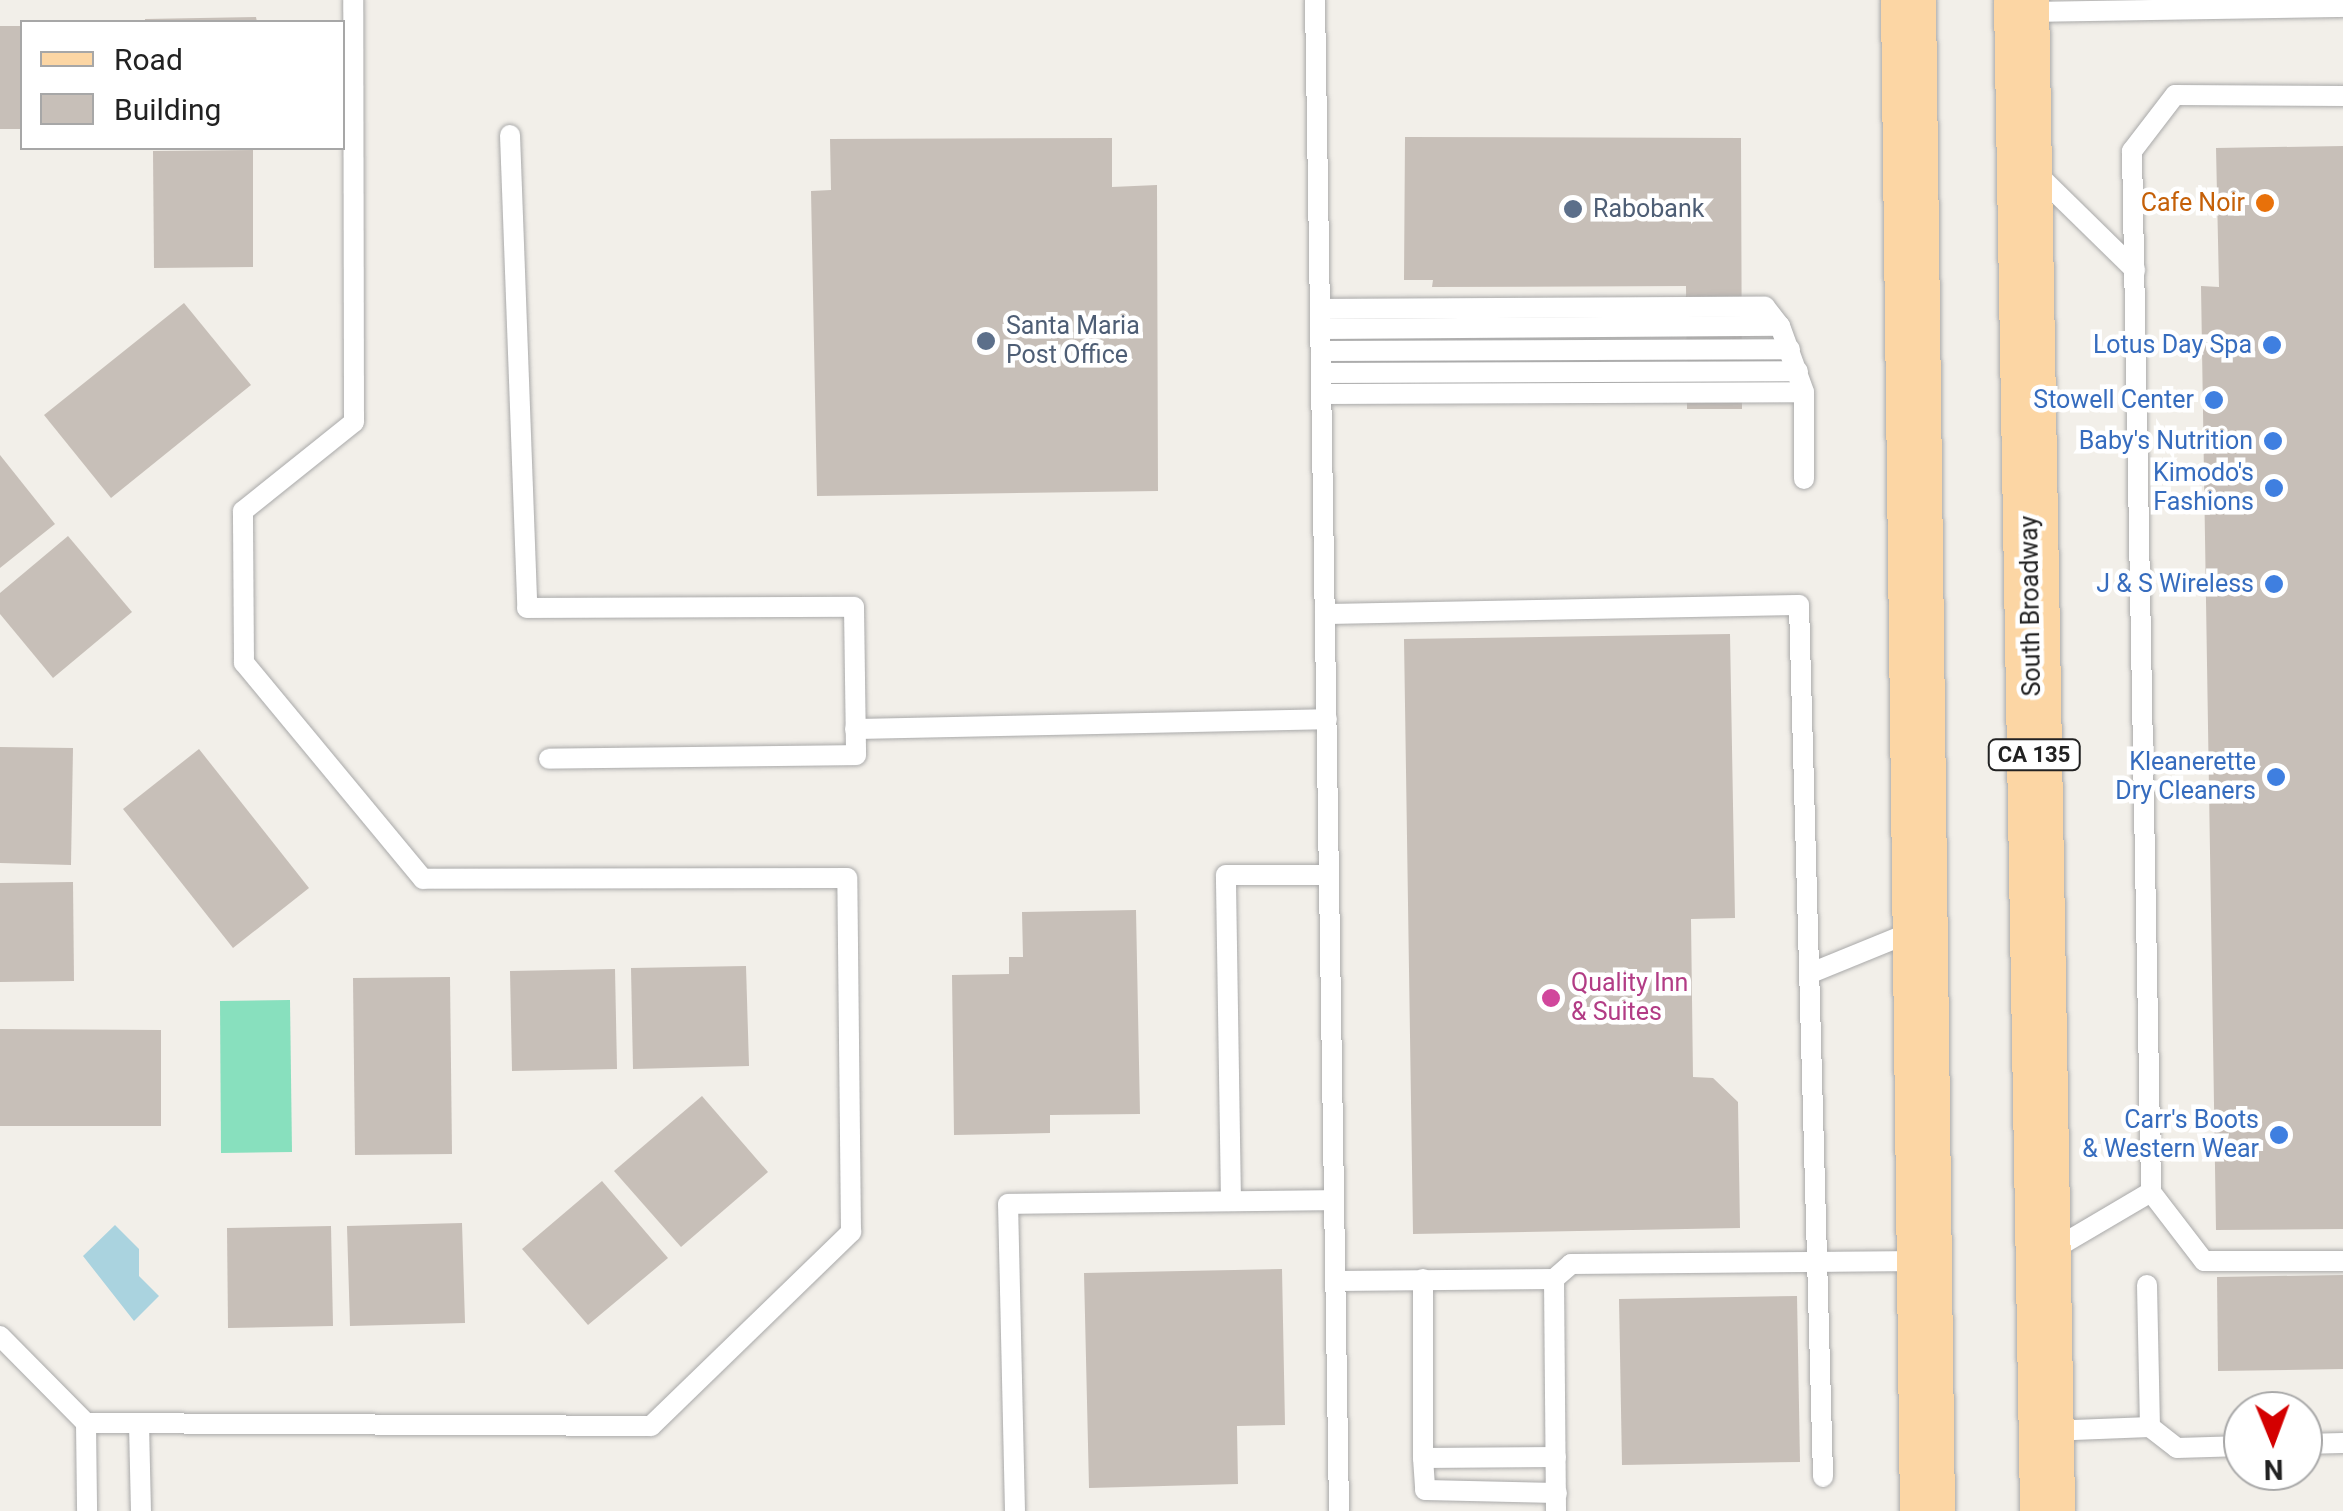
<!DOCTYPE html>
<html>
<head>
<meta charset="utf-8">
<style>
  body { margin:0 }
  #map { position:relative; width:2343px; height:1511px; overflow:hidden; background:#f2efe9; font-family:Roboto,sans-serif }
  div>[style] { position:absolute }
  .pitch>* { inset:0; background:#88e0be }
  .water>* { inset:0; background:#aad3df }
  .building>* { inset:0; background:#c7bfb8 }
  .roads { filter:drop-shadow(0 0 2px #a9a9a9) drop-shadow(0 0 2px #a9a9a9) }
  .lane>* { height:20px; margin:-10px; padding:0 10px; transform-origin:10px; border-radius:10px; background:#fff }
  .primary>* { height:55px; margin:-27.5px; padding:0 27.5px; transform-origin:27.5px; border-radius:27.5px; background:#fcd6a4 }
  .dots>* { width:28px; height:28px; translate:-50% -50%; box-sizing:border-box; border:5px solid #fff; border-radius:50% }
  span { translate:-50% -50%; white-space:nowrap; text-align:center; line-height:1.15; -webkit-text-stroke:9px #fff; paint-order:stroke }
  .shield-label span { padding:2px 8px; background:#fff; border:2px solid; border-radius:8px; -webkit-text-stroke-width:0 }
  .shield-label { font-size:22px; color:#222; font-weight:700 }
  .food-label { font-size:25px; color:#c56008 }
  .right { translate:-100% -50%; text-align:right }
  .service-label { font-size:25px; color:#4e5e75 }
  .left { translate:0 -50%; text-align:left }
  .shop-label { font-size:25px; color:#366cbe }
  .street-label { font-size:25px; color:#222 }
  .hotel-label { font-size:25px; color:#b23c85 }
  .legend { position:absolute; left:20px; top:20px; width:325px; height:130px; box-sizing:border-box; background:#fff; border:2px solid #a7a7a7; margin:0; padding:12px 18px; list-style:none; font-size:30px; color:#222 }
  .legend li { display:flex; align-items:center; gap:20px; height:50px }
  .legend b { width:50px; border:2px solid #a7a7a7 }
  .north { position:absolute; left:2223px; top:1391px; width:100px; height:100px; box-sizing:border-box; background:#fff; border:2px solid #a7a7a7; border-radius:50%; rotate:179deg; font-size:28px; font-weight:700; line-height:40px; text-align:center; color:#222 }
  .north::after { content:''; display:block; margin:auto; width:35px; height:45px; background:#d40000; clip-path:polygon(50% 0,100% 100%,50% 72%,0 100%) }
</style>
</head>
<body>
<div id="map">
  <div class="pitch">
    <i style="clip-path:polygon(290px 1000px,292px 1152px,221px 1153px,220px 1001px)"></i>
  </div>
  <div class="water">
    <i style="clip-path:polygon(115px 1225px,139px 1249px,139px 1276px,159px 1296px,134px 1321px,83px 1256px)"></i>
  </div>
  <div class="building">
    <i style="clip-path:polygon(256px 17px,257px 22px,145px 22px,145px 19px)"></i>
    <i style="clip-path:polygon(0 26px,22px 26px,22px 129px,0 129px)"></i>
    <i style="clip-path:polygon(1405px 137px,1741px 138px,1742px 409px,1687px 409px,1686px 286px,1432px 287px,1433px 280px,1404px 280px)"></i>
    <i style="clip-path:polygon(1112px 138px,1112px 187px,1157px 185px,1158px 491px,817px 496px,811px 191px,831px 190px,830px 139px)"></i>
    <i style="clip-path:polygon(2343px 146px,2343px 1229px,2216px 1230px,2201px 286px,2219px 287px,2216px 148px)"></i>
    <i style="clip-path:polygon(253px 150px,253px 267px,154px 268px,153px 151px)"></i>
    <i style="clip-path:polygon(184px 303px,251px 385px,111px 498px,44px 415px)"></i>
    <i style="clip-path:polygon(0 455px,55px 524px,0 568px)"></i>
    <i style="clip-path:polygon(68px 536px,132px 612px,53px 678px,0 614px,0 593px)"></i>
    <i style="clip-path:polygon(1730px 634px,1735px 918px,1691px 919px,1693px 1077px,1713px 1078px,1738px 1102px,1740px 1228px,1413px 1234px,1404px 639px)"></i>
    <i style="clip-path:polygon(0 747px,73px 748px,71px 865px,0 863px)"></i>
    <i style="clip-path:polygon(199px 749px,309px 888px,233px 948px,123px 809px)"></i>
    <i style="clip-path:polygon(73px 882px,74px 981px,0 982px,0 883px)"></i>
    <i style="clip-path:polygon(1136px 910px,1140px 1114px,1050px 1115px,1050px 1133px,954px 1135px,952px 975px,1009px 974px,1009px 957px,1023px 957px,1022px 912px)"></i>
    <i style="clip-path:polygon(746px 966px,749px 1066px,633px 1069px,631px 968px)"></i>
    <i style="clip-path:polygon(615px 969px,617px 1069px,512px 1071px,510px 971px)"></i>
    <i style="clip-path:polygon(450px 977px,452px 1154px,355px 1155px,353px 978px)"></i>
    <i style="clip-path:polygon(0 1029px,161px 1030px,161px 1126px,0 1126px)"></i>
    <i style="clip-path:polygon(702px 1096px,768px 1172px,681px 1247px,614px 1171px)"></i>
    <i style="clip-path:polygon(602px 1181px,668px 1258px,588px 1325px,522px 1249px)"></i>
    <i style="clip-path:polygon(462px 1223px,465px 1323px,350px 1326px,347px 1226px)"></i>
    <i style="clip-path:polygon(331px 1226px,333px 1326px,228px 1328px,227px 1228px)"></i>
    <i style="clip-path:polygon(1282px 1269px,1285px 1425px,1237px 1426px,1238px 1484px,1089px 1488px,1084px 1273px)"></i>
    <i style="clip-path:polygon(2343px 1275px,2343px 1369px,2218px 1371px,2217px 1277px)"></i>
    <i style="clip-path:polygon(1797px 1296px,1800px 1462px,1622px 1465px,1619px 1299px)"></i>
  </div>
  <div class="roads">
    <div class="lane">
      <i style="left:1315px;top:0;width:1511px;rotate:89.09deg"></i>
      <i style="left:2023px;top:12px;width:320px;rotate:-0.9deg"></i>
      <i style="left:2343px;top:96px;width:168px;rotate:-179.7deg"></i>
      <i style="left:2175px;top:95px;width:71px;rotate:127.5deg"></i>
      <i style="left:2132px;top:151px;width:1041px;rotate:88.95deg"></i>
      <i style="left:2151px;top:1192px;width:87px;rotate:52.5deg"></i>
      <i style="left:2204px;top:1261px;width:139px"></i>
      <i style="left:510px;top:135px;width:473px;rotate:87.9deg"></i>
      <i style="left:527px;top:608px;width:327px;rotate:-0.2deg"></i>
      <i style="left:854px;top:607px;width:148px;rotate:89.2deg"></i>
      <i style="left:856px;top:755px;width:307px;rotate:179.3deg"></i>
      <i style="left:2033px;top:170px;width:143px;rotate:44.4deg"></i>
      <i style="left:1320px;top:309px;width:445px;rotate:-0.3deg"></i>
      <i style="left:1765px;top:307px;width:24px;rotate:52deg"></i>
      <i style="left:1780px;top:326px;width:70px;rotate:70deg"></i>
      <i style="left:1804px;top:392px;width:87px;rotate:90deg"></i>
      <i style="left:1321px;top:329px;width:459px;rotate:-0.4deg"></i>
      <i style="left:1321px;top:351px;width:469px;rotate:-0.2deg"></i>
      <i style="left:1322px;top:373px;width:476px;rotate:-0.2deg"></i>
      <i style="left:1322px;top:394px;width:482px;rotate:-0.2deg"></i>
      <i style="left:1325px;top:614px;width:474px;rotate:-1.1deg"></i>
      <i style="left:1799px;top:605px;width:872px;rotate:88.42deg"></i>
      <i style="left:855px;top:729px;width:472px;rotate:-1.2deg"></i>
      <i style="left:1811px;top:973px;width:111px;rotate:-22.2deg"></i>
      <i style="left:1231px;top:1201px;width:326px;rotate:-90.9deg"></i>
      <i style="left:1226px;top:875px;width:103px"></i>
      <i style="left:2049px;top:1252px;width:118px;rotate:-30.5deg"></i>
      <i style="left:1423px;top:1279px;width:179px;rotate:90deg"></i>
      <i style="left:1423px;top:1458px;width:133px;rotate:-0.4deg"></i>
      <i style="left:1554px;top:1279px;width:23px;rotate:-41deg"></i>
      <i style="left:1571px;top:1264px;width:351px;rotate:-0.5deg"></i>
      <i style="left:1336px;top:1281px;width:218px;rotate:-0.5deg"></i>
      <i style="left:1554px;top:1279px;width:232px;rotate:89.5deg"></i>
      <i style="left:2147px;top:1285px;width:142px;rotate:88.8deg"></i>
      <i style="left:2150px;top:1427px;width:34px;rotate:38deg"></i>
      <i style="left:2177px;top:1448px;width:66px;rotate:-1.7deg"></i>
      <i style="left:0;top:1336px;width:122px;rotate:45.3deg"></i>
      <i style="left:86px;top:1423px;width:88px;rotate:89.3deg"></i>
      <i style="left:86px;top:1423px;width:565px;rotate:0.3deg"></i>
      <i style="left:651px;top:1426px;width:279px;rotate:-44.1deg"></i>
      <i style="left:851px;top:1232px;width:354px;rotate:-90.6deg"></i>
      <i style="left:847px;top:878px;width:424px;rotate:179.9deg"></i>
      <i style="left:423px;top:879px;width:281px;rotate:-129.6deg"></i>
      <i style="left:244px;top:663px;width:152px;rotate:-90.4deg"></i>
      <i style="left:243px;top:511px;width:142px;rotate:-38.7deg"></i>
      <i style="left:354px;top:422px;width:422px;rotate:-90.1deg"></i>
      <i style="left:139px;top:1424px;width:87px;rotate:88.7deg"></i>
      <i style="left:2048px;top:1431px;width:102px;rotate:-2.2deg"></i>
      <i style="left:2303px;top:1444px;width:40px;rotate:-1.4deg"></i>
      <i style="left:1423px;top:1458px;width:32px;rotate:86deg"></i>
      <i style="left:1425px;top:1490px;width:132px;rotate:1.3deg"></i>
      <i style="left:1015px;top:1511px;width:307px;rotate:-91.3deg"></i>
      <i style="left:1008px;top:1204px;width:326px;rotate:-0.7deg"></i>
    </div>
    <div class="primary">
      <i style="left:1908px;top:0;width:1511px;rotate:89.28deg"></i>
      <i style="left:2021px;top:0;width:1511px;rotate:89.01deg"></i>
    </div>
  </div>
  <div class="dots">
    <i style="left:2265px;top:203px;background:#e8710a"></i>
    <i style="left:1573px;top:209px;background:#5c6f8a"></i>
    <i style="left:986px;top:341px;background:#5c6f8a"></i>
    <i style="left:2272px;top:345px;background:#3f7fe0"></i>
    <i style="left:2214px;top:400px;background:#3f7fe0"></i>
    <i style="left:2273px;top:441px;background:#3f7fe0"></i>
    <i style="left:2274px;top:488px;background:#3f7fe0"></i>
    <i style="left:2274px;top:584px;background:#3f7fe0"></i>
    <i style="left:2276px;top:777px;background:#3f7fe0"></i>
    <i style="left:1551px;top:998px;background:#d1479c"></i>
    <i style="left:2279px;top:1135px;background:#3f7fe0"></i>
  </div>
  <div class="shield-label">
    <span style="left:2034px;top:755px">CA 135</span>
  </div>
  <div class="food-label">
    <span class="right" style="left:2245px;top:203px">Cafe Noir</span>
  </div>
  <div class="service-label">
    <span class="left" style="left:1593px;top:209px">Rabobank</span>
    <span class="left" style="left:1006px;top:341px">Santa Maria<br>Post Office</span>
  </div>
  <div class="shop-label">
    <span class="right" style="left:2252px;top:345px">Lotus Day Spa</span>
    <span class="right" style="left:2194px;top:400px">Stowell Center</span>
    <span class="right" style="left:2253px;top:441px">Baby's Nutrition</span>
    <span class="right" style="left:2254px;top:488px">Kimodo's<br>Fashions</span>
    <span class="right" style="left:2254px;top:584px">J &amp; S Wireless</span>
    <span class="right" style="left:2256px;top:777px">Kleanerette<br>Dry Cleaners</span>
    <span class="right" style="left:2259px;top:1135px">Carr's Boots<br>&amp; Western Wear</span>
  </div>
  <div class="street-label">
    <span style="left:2031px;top:606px;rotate:-91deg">South Broadway</span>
  </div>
  <div class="hotel-label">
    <span class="left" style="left:1571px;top:998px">Quality Inn<br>&amp; Suites</span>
  </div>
  <ul class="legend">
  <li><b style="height:12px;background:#fcd6a4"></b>Road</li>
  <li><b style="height:28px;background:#c7bfb8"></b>Building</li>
  </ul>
  <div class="north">N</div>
</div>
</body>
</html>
